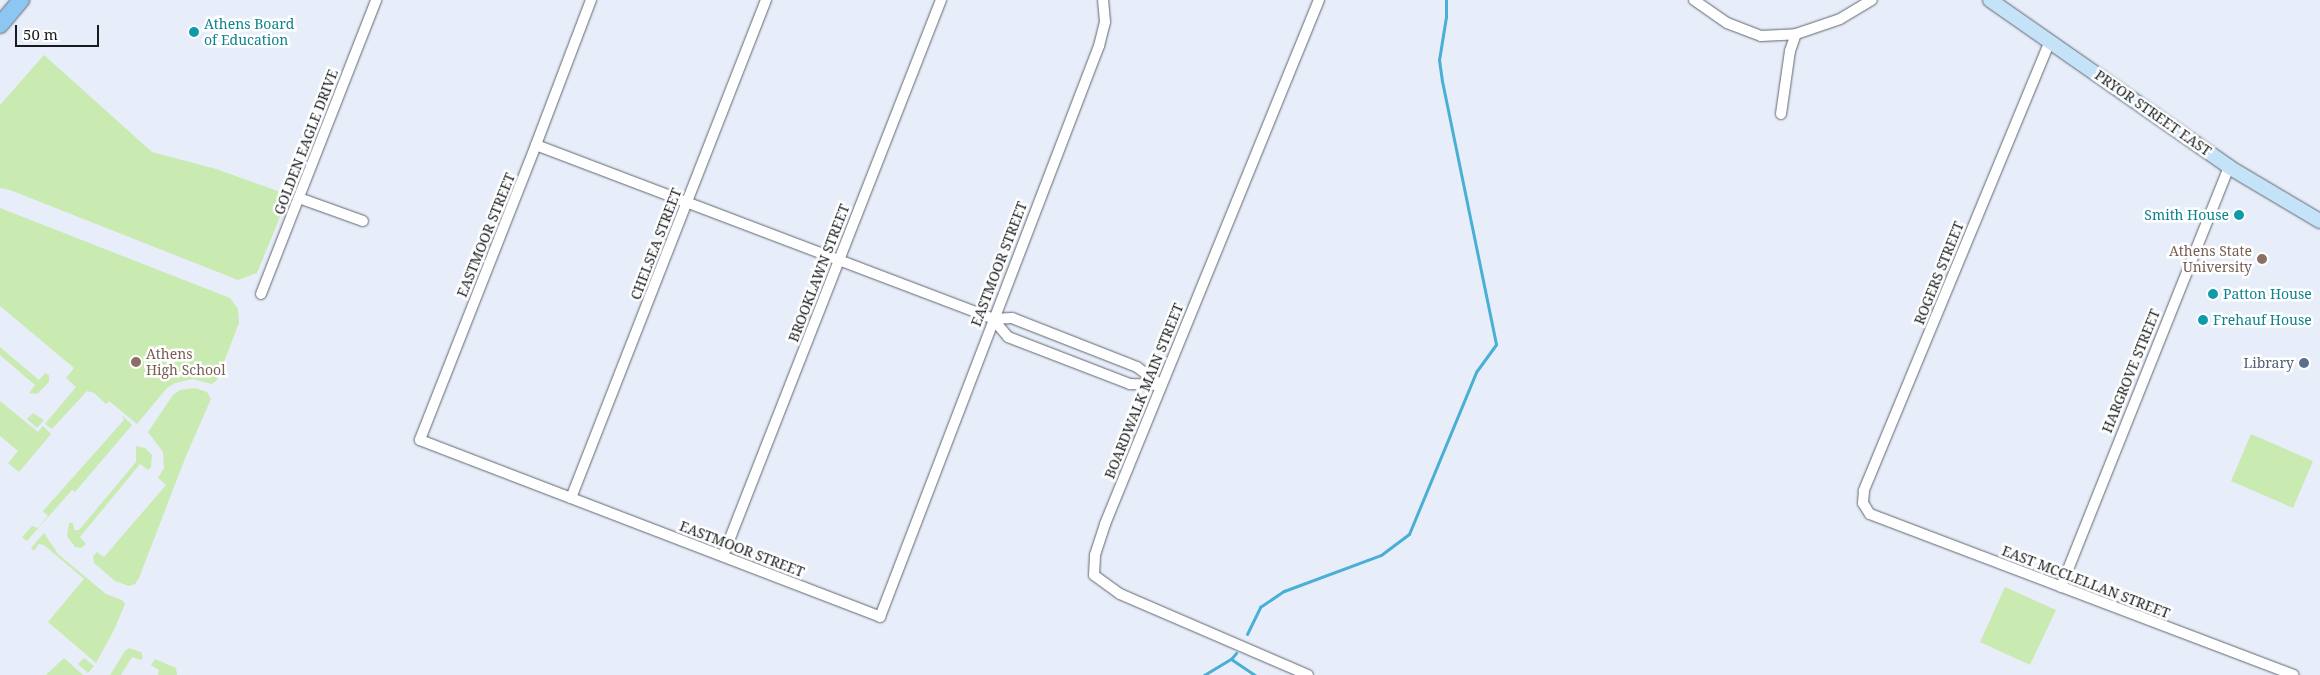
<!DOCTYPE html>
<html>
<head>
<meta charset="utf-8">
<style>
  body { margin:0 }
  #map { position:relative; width:2320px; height:675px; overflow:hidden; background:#e7eef9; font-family:"Noto Serif",serif }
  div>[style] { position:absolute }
  .green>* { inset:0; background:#c9eab1 }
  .stream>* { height:3px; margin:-1.5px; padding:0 1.5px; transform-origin:1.5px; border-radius:1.5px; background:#49afd5 }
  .roads { filter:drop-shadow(0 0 1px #616670) drop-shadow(0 0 1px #616670) }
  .street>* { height:10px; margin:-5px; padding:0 5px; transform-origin:5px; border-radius:5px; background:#fff }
  .secondary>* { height:14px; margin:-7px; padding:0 7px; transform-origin:7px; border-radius:7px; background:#c5e3f8 }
  .primary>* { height:16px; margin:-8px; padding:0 8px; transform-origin:8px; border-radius:8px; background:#8cc7f1 }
  .dots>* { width:14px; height:14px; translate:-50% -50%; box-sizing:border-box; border:2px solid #fff; border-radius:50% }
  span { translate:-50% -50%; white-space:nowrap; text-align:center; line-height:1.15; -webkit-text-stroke:5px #fff; paint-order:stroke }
  .culture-label { font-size:14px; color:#0d838f }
  .left { translate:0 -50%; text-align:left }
  .right { translate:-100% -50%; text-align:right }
  .street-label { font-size:14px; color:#191b1f }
  .education-label { font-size:14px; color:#785e54 }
  .service-label { font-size:14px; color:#4e5e75 }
  .scale { position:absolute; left:15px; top:25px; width:84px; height:22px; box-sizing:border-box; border:2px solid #191b1f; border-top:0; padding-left:6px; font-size:15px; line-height:18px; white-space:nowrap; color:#191b1f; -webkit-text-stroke:4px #fff; paint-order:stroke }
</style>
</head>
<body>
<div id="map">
  <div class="green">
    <i style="clip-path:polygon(44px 55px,152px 152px,216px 169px,289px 195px,257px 273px,238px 280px,10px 190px,0 188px,0 105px)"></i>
    <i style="clip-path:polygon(0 208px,230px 298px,238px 309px,239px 323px,217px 380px,212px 384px,193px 379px,175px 383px,167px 388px,137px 424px,109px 401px,106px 404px,94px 393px,87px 391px,52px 429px,45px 424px,76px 387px,66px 378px,74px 368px,0 306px)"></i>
    <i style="clip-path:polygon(0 347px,39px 380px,45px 373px,49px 375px,49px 382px,37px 394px,29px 393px,35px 385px,0 355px)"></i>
    <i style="clip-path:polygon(195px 388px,207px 392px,211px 399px,186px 456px,139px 578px,135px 584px,129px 586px,115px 581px,94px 563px,93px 556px,97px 552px,104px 557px,166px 485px,158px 478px,164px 468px,163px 452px,148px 432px,173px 395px,180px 390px)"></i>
    <i style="clip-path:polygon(0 401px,38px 432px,43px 426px,51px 434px,19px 472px,8px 463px,18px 451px,0 436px)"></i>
    <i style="clip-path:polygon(33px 413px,44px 420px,37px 428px,27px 419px)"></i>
    <i style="clip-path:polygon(122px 415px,132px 425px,75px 492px,72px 490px,27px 541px,22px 537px,32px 526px,38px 528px,48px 516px,43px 511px,124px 420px)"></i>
    <i style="clip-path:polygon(2251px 434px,2313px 461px,2293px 508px,2231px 481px)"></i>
    <i style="clip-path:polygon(136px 446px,145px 448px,152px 455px,151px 467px,148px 470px,140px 464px,80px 537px,86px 544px,81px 548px,75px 547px,67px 536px,69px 523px,73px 523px,74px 530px,79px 530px,136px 462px)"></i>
    <i style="clip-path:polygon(44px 533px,58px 554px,106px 594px,122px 600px,125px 604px,114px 630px,96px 663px,48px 622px,84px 579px,44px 545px,39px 544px,34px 551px,31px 548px)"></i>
    <i style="clip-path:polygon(2005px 587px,2056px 610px,2030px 665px,1980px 642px)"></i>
    <i style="clip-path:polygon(129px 648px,141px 652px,143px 657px,141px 660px,132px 657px,121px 675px,110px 675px,125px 651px)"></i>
    <i style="clip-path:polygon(64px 658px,83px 675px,46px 675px)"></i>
    <i style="clip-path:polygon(84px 658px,94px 666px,88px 673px,78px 664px)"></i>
    <i style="clip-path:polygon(155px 659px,176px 668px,177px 675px,158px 675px,159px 670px,151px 665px)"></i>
  </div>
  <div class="stream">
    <i style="left:1247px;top:634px;width:30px;rotate:-64deg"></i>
    <i style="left:1260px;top:607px;width:29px;rotate:-34deg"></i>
    <i style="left:1284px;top:591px;width:103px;rotate:-20.4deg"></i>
    <i style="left:1381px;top:555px;width:35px;rotate:-37deg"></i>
    <i style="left:1409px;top:534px;width:175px;rotate:-67.5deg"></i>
    <i style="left:1476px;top:372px;width:34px;rotate:-54deg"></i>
    <i style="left:1496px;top:344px;width:268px;rotate:-101.6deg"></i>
    <i style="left:1442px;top:81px;width:21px;rotate:-98deg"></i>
    <i style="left:1439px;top:60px;width:44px;rotate:-80.8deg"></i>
    <i style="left:1446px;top:17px;width:17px;rotate:-90deg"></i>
    <i style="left:1231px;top:659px;width:29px;rotate:34deg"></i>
    <i style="left:1204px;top:675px;width:31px;rotate:-31deg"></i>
    <i style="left:1231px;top:659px;width:8px;rotate:-50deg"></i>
  </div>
  <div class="roads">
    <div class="street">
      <i style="left:591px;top:0;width:155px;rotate:110.8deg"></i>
      <i style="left:536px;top:145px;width:317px;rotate:111.5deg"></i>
      <i style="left:420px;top:440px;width:493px;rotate:21deg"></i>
      <i style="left:880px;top:617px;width:612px;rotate:-69.02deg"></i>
      <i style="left:1099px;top:46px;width:25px;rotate:-76deg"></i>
      <i style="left:1105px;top:22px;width:22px;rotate:-95deg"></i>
      <i style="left:1694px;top:0;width:40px;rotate:34.9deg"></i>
      <i style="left:1727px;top:23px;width:36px;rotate:21deg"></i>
      <i style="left:1761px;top:36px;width:35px;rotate:-3deg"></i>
      <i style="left:1796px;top:34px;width:46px;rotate:-18.8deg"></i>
      <i style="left:1840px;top:19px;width:37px;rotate:-31deg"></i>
      <i style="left:2050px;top:41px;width:487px;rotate:112.5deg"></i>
      <i style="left:1864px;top:491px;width:12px;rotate:95deg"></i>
      <i style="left:1863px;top:503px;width:13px;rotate:58deg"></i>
      <i style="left:1870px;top:514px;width:453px;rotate:20.8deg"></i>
      <i style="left:1781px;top:114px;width:64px;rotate:-81.9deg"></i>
      <i style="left:1790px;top:51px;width:18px;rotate:-71deg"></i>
      <i style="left:536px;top:145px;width:489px;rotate:20.8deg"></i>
      <i style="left:993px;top:319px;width:19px;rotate:-3deg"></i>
      <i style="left:1012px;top:318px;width:134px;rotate:21.4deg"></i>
      <i style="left:1137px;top:367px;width:30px;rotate:37deg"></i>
      <i style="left:299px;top:198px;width:68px;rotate:19.8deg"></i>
      <i style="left:261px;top:294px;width:316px;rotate:-68.6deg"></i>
      <i style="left:993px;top:319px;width:23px;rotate:50deg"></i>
      <i style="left:1008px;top:337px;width:131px;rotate:21.1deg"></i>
      <i style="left:1130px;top:384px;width:31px;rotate:2deg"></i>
      <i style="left:571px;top:498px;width:535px;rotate:-68.62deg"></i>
      <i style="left:723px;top:556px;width:597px;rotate:-68.59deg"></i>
      <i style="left:2061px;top:587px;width:452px;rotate:-68.2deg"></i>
      <i style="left:1308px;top:675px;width:205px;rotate:-156.7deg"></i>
      <i style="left:1120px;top:594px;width:32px;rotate:-144deg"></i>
      <i style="left:1094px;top:575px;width:20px;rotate:-87deg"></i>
      <i style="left:1095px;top:555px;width:33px;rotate:-72deg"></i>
      <i style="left:1105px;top:524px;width:566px;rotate:-67.79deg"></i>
    </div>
    <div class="secondary">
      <i style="left:1990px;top:0;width:292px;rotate:34.9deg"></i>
      <i style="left:2229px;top:167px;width:106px;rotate:30.7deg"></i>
    </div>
    <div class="primary">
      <i style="left:0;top:25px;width:33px;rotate:-50deg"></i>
    </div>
  </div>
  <div class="dots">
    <i style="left:194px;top:32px;background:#0f9aa8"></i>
    <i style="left:2239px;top:215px;background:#0f9aa8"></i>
    <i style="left:2262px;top:259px;background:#8d6e63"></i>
    <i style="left:2213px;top:294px;background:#0f9aa8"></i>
    <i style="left:2203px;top:320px;background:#0f9aa8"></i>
    <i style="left:136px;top:362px;background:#8d6e63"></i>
    <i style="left:2304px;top:363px;background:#5c6f8a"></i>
  </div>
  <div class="culture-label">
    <span class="left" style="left:204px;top:32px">Athens Board<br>of Education</span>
    <span class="right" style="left:2229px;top:215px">Smith House</span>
    <span class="left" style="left:2223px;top:294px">Patton House</span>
    <span class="left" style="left:2213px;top:320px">Frehauf House</span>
  </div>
  <div class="street-label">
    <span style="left:2153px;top:113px;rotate:35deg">PRYOR STREET EAST</span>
    <span style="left:306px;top:142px;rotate:-69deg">GOLDEN EAGLE DRIVE</span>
    <span style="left:486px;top:235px;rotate:-68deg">EASTMOOR STREET</span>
    <span style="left:656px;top:244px;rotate:-69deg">CHELSEA STREET</span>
    <span style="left:999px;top:264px;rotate:-69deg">EASTMOOR STREET</span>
    <span style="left:819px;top:273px;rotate:-69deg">BROOKLAWN STREET</span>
    <span style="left:1939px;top:273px;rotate:-68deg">ROGERS STREET</span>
    <span style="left:2131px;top:371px;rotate:-68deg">HARGROVE STREET</span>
    <span style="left:1144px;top:391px;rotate:-68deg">BOARDWALK MAIN STREET</span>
    <span style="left:742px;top:549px;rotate:21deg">EASTMOOR STREET</span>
    <span style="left:2086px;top:582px;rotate:21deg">EAST MCCLELLAN STREET</span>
  </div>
  <div class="education-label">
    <span class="right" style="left:2252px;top:259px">Athens State<br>University</span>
    <span class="left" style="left:146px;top:362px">Athens<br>High School</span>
  </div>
  <div class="service-label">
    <span class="right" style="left:2294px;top:363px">Library</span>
  </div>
  <div class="scale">50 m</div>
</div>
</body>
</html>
